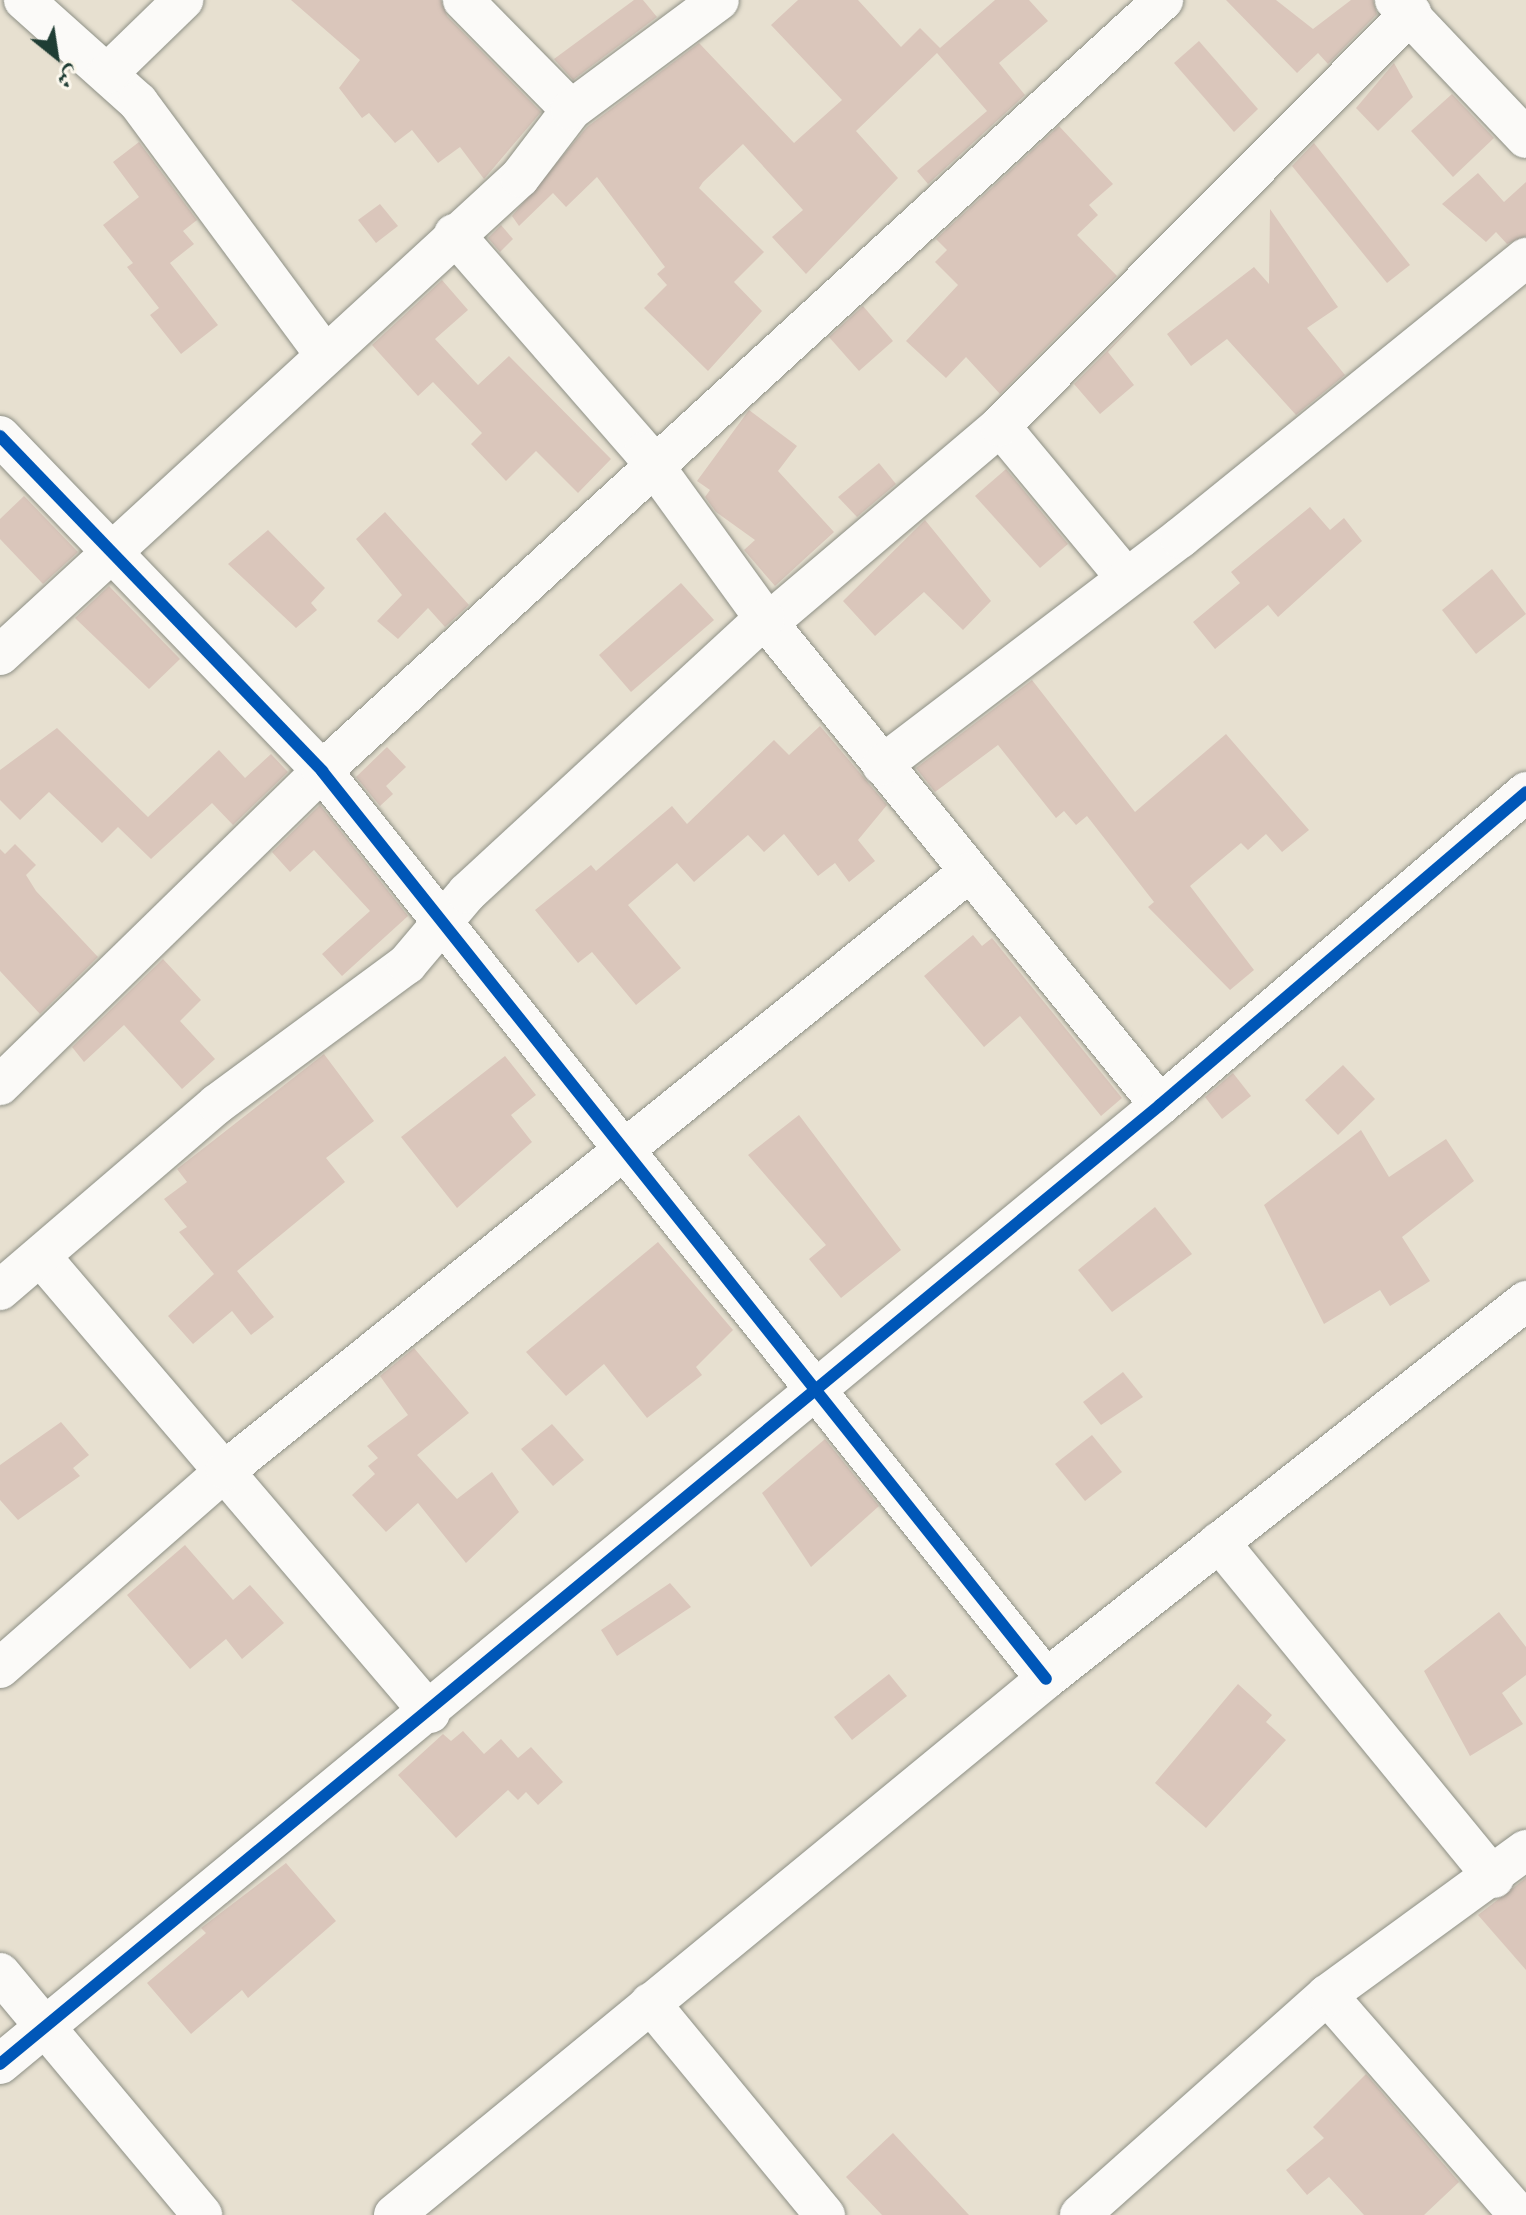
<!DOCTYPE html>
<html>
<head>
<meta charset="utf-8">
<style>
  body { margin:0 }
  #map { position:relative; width:1526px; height:2215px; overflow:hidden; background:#e7e0d0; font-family:Alegreya,Amiri,serif }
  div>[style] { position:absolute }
  .building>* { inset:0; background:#dac6bb }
  .roads { filter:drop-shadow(0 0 2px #8e9086) drop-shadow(0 0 2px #8e9086) }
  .minor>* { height:40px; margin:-20px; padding:0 20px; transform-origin:20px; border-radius:20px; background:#fbfaf8 }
  .cycleway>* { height:12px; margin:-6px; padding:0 6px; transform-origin:6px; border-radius:6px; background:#0057b8 }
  span { translate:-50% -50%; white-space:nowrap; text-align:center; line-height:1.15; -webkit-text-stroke:6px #fbf7ec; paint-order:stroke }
  .north { position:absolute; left:16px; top:16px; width:80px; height:80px; -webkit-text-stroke:6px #fbf7ec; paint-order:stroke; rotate:150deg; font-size:22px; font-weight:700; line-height:32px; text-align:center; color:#1f3d34 }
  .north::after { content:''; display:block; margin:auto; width:28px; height:36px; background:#1f3d34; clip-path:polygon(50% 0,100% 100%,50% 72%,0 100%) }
</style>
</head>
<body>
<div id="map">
  <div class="building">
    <i style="clip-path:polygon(291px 0,441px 0,447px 16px,541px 112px,484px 179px,460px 147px,438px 163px,412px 130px,395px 143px,369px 113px,362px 118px,339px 88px,360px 60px)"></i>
    <i style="clip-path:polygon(634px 0,643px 0,657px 17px,573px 80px,554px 59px)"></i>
    <i style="clip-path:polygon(798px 0,858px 0,901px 47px,920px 28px,940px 48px,995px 0,1029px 0,1048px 21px,999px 63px,1025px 95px,928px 184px,917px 171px,987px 111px,937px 53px,856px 131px,898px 178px,806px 274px,772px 237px,803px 210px,743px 144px,703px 182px,699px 188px,764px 252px,734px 282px,762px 311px,708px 371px,644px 308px,667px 285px,657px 274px,665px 267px,597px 177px,566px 207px,553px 193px,519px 226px,512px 216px,587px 127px,699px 43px,794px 143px,842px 100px,771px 25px)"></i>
    <i style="clip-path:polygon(1226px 0,1276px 0,1313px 29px,1351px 0,1373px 0,1377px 14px,1328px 64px,1318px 53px,1297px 73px)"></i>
    <i style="clip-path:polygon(1199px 41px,1258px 109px,1234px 132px,1174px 63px)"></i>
    <i style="clip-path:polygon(1394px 63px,1413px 97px,1378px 131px,1356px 108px)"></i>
    <i style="clip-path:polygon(1452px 94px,1494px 138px,1453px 177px,1411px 131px)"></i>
    <i style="clip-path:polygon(1059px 126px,1113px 184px,1089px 205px,1098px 215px,1077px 235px,1117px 276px,1000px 394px,966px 357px,946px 378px,906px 341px,958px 285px,935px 262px,947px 250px,936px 239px)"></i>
    <i style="clip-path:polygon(139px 142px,197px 220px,183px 231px,194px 244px,170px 263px,218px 325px,181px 354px,150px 315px,159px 308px,127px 267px,133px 263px,103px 225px,139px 197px,113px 162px)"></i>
    <i style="clip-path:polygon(1314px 143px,1410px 265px,1387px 283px,1292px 166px)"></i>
    <i style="clip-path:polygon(1478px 173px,1504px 202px,1526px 182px,1526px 236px,1507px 244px,1496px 232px,1486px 242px,1442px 204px)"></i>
    <i style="clip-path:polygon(380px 204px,398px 226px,376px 243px,358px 220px)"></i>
    <i style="clip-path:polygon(1270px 209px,1338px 307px,1307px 328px,1345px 375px,1296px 415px,1227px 339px,1191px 366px,1167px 334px,1254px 267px,1269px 284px)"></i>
    <i style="clip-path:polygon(501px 225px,513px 239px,500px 252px,488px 238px)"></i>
    <i style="clip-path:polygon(442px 280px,468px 310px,435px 339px,478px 385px,509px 356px,611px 459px,578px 493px,536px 451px,506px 481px,471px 444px,482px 433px,433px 382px,418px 396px,372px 345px)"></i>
    <i style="clip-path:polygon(863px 306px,893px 341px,859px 371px,829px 337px)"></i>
    <i style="clip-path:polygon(1148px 310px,1108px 352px,1134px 385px,1100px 414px,1074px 384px)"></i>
    <i style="clip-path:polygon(749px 410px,797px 446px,778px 471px,834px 532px,775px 586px,744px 550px,755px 540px,716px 512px,705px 497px,710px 490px,697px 481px)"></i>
    <i style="clip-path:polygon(879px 463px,896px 484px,857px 517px,838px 497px)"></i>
    <i style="clip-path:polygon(1006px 469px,1068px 544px,1040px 568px,975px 496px)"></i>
    <i style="clip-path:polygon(24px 496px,78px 552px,43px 584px,0 539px,0 519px)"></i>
    <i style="clip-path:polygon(1310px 507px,1330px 530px,1344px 518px,1362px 541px,1278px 617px,1268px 605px,1215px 649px,1193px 622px,1240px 583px,1231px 572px)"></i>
    <i style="clip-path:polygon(385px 512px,469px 605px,445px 627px,428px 608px,398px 639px,377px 621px,402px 595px,356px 539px)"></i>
    <i style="clip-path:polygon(925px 520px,991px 601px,963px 630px,924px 592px,875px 636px,843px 601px)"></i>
    <i style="clip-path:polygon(268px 530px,325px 588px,311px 603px,317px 610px,296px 628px,228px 564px)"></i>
    <i style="clip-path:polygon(1492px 569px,1526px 614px,1476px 654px,1442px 610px)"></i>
    <i style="clip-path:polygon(681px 583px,714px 620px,631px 692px,599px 655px)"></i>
    <i style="clip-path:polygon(109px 586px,180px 659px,149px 689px,75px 618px)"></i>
    <i style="clip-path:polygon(1032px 680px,1135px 812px,1226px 734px,1309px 830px,1282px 852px,1266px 834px,1248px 850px,1241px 843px,1190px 886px,1254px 970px,1230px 990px,1148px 907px,1154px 902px,1087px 816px,1076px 825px,1064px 811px,1056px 818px,998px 745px,935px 792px,916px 768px)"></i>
    <i style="clip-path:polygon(820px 726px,887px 805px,858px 840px,875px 861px,849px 882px,835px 863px,818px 876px,784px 834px,764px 852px,748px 835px,694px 882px,677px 863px,628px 905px,681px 968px,636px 1005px,592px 952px,578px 963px,535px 910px,591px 865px,596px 871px,672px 806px,687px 824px,774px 740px,789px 755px)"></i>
    <i style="clip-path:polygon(57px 728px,148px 817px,219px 750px,245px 778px,271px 754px,288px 772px,233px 825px,212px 803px,151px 859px,118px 827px,102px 843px,49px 792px,20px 820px,0 800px,0 770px)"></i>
    <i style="clip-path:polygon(387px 747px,406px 767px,386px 786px,393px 794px,380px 806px,356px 777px)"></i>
    <i style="clip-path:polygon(320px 805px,408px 916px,342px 976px,322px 954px,370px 911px,314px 850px,290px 872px,272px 852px)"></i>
    <i style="clip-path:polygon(15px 844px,36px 865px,26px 875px,36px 891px,98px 957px,40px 1014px,0 971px,0 849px,5px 854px)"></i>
    <i style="clip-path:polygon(973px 935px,982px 946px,992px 938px,1122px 1098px,1101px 1116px,1020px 1016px,984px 1047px,924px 976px)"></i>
    <i style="clip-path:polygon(163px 959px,201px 1000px,180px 1021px,215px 1059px,182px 1089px,124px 1025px,84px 1062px,72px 1047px)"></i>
    <i style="clip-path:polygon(324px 1054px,374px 1121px,326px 1158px,345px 1182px,237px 1271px,274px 1317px,251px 1335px,232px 1311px,193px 1344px,168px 1316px,214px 1274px,179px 1232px,187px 1227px,164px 1199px,187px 1182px,177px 1169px)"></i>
    <i style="clip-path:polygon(505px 1056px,536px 1095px,511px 1115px,532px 1142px,457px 1208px,401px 1137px)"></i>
    <i style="clip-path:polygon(1343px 1065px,1375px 1099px,1338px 1135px,1305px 1100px)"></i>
    <i style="clip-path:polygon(1233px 1073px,1251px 1096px,1222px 1119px,1205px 1097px)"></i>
    <i style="clip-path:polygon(799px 1115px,901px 1250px,841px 1298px,809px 1259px,826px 1245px,748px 1155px)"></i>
    <i style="clip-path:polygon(1361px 1130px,1389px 1177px,1446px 1139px,1474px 1181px,1402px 1237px,1430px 1281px,1390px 1306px,1380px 1290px,1324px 1324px,1264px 1205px)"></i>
    <i style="clip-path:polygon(1155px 1207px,1192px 1254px,1112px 1312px,1078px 1270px)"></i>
    <i style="clip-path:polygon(658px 1242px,733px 1330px,696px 1367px,702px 1375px,647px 1418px,604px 1364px,566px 1396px,526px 1352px)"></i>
    <i style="clip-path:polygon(414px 1348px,469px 1413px,417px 1455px,457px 1499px,492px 1472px,519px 1512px,466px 1563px,418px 1503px,386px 1532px,352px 1495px,375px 1474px,368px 1466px,378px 1458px,367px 1446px,408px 1415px,380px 1376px)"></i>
    <i style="clip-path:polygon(1123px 1372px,1143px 1397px,1101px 1425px,1083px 1402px)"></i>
    <i style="clip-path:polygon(61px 1422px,89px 1455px,73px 1468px,80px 1476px,18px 1520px,0 1500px,0 1465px)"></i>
    <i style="clip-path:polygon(552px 1424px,584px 1460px,553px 1486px,521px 1449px)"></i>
    <i style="clip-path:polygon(1092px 1435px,1122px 1472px,1085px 1501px,1055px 1464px)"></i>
    <i style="clip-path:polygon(825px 1439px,879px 1506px,811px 1567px,762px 1493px)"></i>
    <i style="clip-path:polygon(185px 1545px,233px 1600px,250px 1585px,284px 1623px,242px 1659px,226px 1639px,190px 1669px,127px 1595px)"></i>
    <i style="clip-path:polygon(670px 1583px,691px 1607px,617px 1656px,601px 1630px)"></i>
    <i style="clip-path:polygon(1499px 1612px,1526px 1647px,1526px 1675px,1502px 1693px,1523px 1724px,1470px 1756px,1424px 1671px)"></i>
    <i style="clip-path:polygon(889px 1674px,907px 1696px,852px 1740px,834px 1717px)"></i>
    <i style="clip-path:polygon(1238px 1684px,1272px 1715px,1266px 1722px,1286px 1740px,1206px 1828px,1155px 1783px)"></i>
    <i style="clip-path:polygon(463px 1731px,484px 1754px,501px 1739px,518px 1758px,531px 1747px,563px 1782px,538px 1805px,526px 1792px,518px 1800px,508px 1790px,456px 1838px,398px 1775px,443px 1734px,451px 1741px)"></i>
    <i style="clip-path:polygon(286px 1863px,336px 1921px,248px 1998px,242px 1990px,191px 2034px,147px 1983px,206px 1933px,201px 1928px)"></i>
    <i style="clip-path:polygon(1526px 1878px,1526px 1970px,1478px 1915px)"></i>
    <i style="clip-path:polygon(1366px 2074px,1459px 2182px,1424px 2215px,1364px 2215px,1329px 2177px,1307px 2195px,1286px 2170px,1324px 2138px,1313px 2127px)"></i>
    <i style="clip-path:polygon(893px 2133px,969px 2215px,882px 2215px,846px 2177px)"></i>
  </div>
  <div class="roads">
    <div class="minor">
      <i style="left:24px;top:0;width:153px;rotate:41.8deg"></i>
      <i style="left:138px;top:102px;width:311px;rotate:53.5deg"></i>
      <i style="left:463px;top:0;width:154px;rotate:45.5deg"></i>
      <i style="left:1395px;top:0;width:190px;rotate:46.5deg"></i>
      <i style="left:108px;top:73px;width:105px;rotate:-44.2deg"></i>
      <i style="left:454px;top:234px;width:289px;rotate:48.9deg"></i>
      <i style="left:644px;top:452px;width:211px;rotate:54.1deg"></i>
      <i style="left:768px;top:623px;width:621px;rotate:50.88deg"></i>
      <i style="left:1000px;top:426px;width:197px;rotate:50.3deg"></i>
      <i style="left:0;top:436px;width:465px;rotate:46.1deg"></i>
      <i style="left:322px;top:771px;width:1161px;rotate:51.43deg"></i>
      <i style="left:768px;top:623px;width:304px;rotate:-40.3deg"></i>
      <i style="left:1000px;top:426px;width:583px;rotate:-45.14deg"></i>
      <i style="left:0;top:655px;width:706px;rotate:-42.59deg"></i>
      <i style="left:520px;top:177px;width:84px;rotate:-52.7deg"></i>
      <i style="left:571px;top:110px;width:184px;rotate:-36.6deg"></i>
      <i style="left:882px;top:765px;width:375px;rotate:-37.3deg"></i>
      <i style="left:1180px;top:538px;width:445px;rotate:-39deg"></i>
      <i style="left:0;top:1085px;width:450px;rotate:-44.3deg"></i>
      <i style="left:322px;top:771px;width:1141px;rotate:-42.51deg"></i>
      <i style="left:42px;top:1258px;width:598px;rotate:49.54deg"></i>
      <i style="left:0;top:1290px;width:286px;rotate:-40.6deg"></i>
      <i style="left:217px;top:1104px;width:236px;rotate:-36.4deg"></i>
      <i style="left:407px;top:964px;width:93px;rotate:-49.8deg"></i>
      <i style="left:467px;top:893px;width:405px;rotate:-42.7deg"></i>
      <i style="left:1219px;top:1542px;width:434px;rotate:50.7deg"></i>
      <i style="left:0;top:1668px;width:300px;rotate:-41.2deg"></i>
      <i style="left:226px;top:1470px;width:952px;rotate:-38.82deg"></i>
      <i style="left:0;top:1973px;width:315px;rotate:50.1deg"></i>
      <i style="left:1327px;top:1995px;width:292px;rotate:48.9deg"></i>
      <i style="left:650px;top:2003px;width:275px;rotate:50.5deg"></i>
      <i style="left:0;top:2064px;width:1505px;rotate:-39.58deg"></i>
      <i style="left:1160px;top:1105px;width:482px;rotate:-40.5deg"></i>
      <i style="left:394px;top:2215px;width:844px;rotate:-39.42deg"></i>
      <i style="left:1046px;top:1679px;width:611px;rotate:-38.22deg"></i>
      <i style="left:1080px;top:2215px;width:331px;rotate:-41.7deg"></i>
      <i style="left:1327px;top:1995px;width:246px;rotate:-36.1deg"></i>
    </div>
  </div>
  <div class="cycleway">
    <i style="left:0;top:436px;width:465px;rotate:46.1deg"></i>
    <i style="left:322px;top:771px;width:1161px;rotate:51.43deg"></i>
    <i style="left:0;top:2064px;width:1505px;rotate:-39.58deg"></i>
    <i style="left:1160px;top:1105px;width:482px;rotate:-40.5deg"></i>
  </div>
  <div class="north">ش</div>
</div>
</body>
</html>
